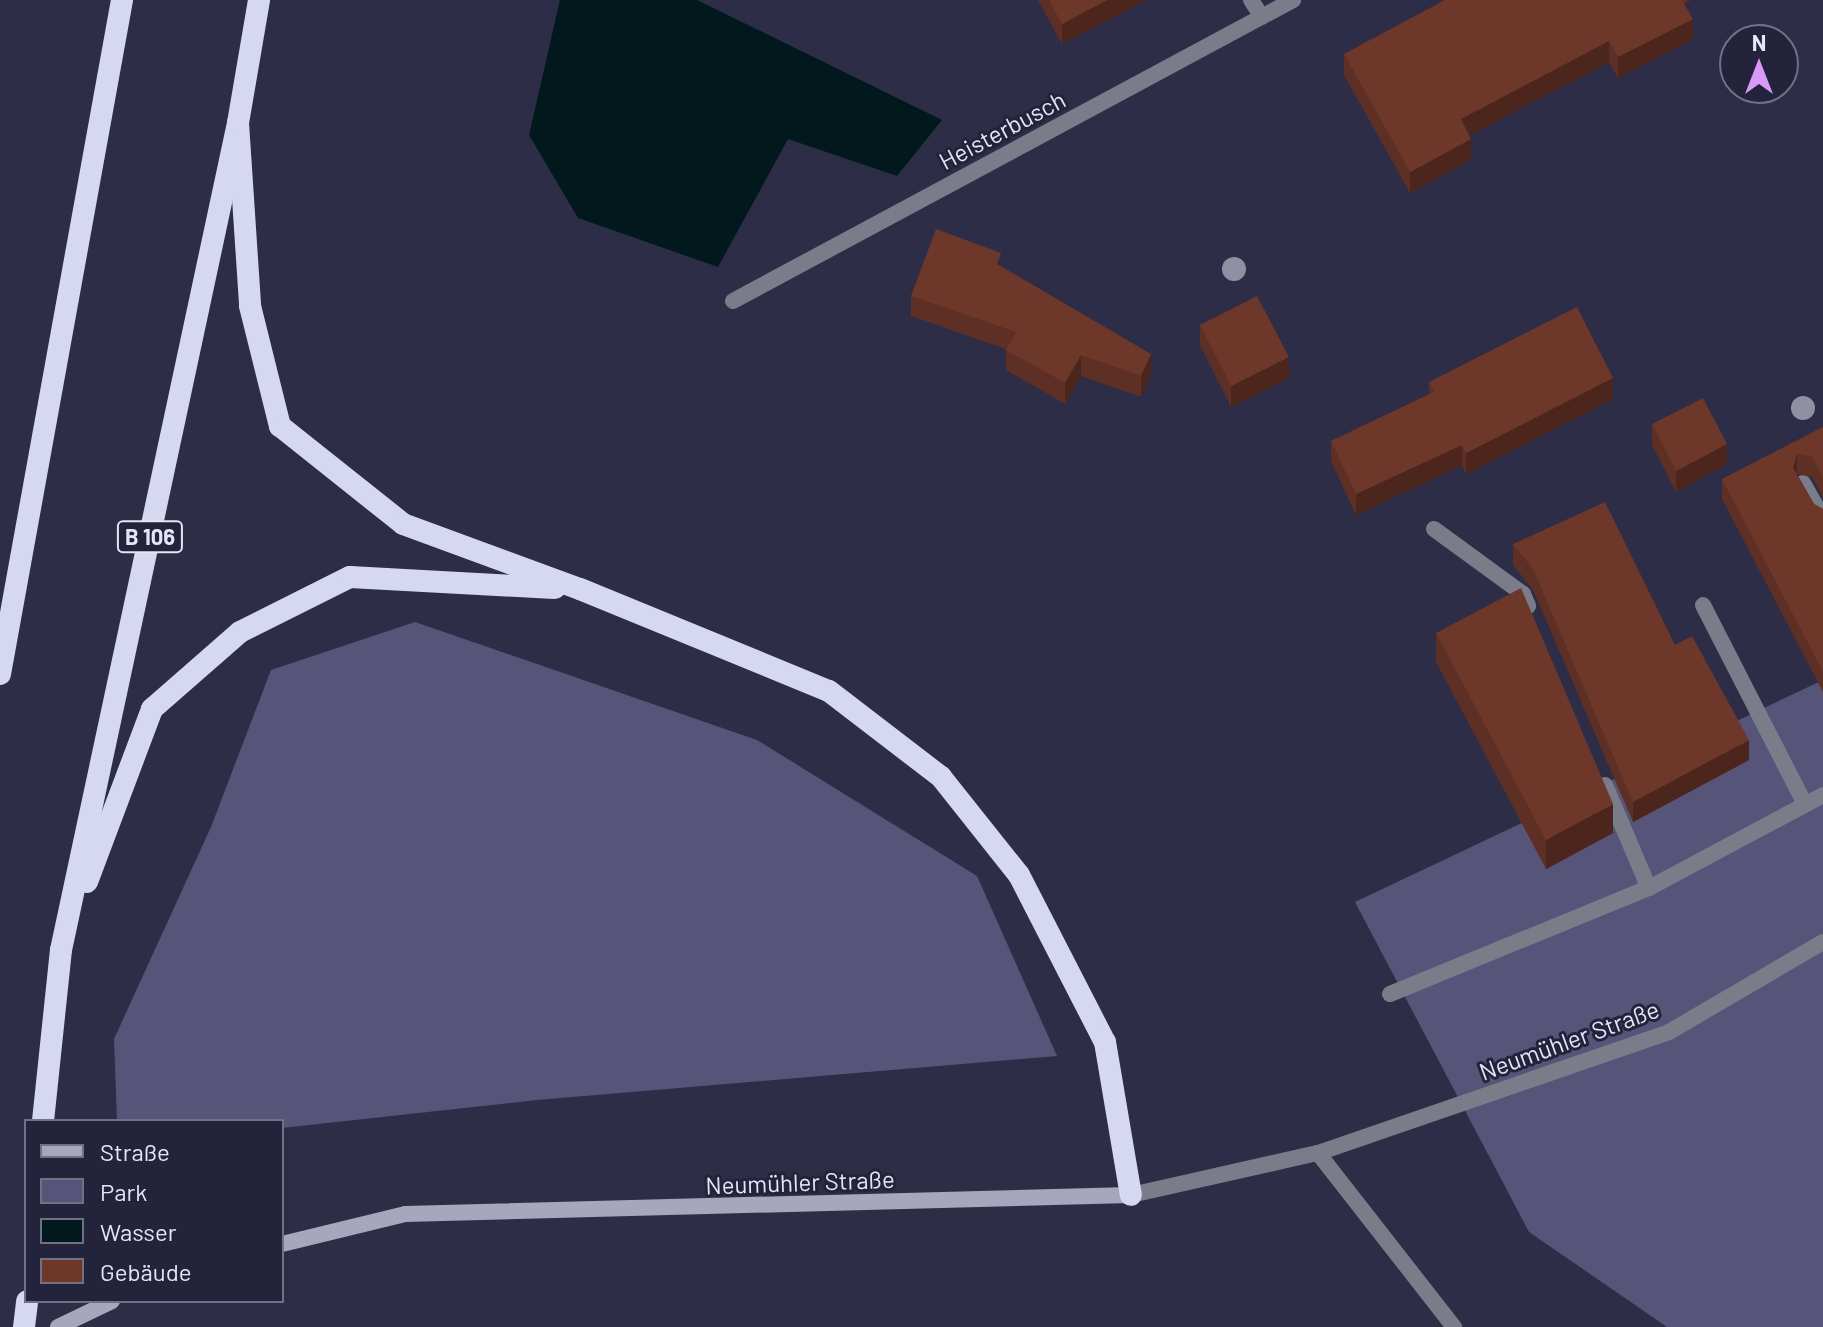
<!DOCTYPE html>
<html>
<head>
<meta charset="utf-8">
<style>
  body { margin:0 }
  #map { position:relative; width:1823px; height:1327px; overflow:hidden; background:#2d2d47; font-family:Barlow,sans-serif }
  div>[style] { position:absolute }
  .green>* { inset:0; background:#565579 }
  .water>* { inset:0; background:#01191d }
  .service>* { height:16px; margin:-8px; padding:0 8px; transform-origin:8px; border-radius:8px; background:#7b7c8a }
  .minor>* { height:16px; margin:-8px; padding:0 8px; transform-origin:8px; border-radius:8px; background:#7b7c8a }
  .tertiary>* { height:16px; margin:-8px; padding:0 8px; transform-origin:8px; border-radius:8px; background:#7b7c8a }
  .secondary>* { height:16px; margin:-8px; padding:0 8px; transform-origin:8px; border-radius:8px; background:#a6a7bd }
  .trunk>* { height:22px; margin:-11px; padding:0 11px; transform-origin:11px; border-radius:11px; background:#d6d8f1 }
  .trees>* { width:24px; height:24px; margin:-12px; border-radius:50%; background:#9090a5 }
  .wall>* { inset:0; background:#5e2f24 }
  .shaded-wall>* { inset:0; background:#4c261d }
  .building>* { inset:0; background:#6d372a }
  span { translate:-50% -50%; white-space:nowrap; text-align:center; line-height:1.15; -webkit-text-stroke:6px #24233c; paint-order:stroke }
  .shield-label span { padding:2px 6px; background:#24233c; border:2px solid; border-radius:6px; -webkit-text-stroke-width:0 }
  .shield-label { font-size:22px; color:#e4e5f6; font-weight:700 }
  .street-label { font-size:24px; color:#e4e5f6 }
  .legend { position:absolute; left:24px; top:1119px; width:260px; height:184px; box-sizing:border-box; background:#24233c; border:2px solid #717186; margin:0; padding:10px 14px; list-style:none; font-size:24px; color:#e4e5f6 }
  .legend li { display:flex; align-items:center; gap:16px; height:40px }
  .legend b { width:40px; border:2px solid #717186 }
  .north { position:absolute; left:1719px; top:24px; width:80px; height:80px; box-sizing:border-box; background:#24233c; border:2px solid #717186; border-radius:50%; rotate:0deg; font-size:22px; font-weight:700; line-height:32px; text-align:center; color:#e4e5f6 }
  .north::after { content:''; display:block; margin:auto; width:28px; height:36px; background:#d99af7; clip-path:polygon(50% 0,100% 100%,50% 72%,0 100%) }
</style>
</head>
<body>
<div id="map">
  <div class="green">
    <i style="clip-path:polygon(415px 622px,757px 740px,977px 876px,1057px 1056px,537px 1100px,282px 1128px,282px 1121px,117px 1121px,114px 1039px,211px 827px,271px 670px)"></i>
    <i style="clip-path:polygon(1823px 680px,1823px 1327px,1667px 1327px,1529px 1232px,1355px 902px)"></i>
  </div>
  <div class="water">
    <i style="clip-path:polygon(560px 0,697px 0,942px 120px,897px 176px,788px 139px,718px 267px,578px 218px,529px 135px)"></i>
  </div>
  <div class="service">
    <i style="left:1803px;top:483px;width:40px;rotate:60.3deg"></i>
    <i style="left:1434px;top:529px;width:110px;rotate:36.1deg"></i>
    <i style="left:1523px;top:594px;width:13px;rotate:67deg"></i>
    <i style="left:1703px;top:605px;width:224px;rotate:62.9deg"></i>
    <i style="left:1605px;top:785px;width:112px;rotate:66.9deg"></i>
  </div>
  <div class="minor">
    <i style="left:1251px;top:0;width:20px;rotate:57deg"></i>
    <i style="left:733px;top:301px;width:636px;rotate:-28.26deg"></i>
    <i style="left:1390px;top:994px;width:280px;rotate:-22.3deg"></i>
    <i style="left:1649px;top:888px;width:197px;rotate:-28.1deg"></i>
    <i style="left:1318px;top:1153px;width:221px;rotate:52deg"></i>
  </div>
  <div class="tertiary">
    <i style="left:1131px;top:1195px;width:192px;rotate:-12.7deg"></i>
    <i style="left:1318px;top:1153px;width:371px;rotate:-19deg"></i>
    <i style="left:1669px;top:1032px;width:178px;rotate:-30.3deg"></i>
  </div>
  <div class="secondary">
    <i style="left:282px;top:1244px;width:127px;rotate:-13.7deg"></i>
    <i style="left:405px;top:1214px;width:726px;rotate:-1.5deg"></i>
    <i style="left:58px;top:1327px;width:60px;rotate:-25.7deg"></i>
  </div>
  <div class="trunk">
    <i style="left:238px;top:123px;width:183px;rotate:86.2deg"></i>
    <i style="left:250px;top:306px;width:124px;rotate:76deg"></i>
    <i style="left:280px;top:426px;width:157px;rotate:38.5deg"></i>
    <i style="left:403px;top:524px;width:189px;rotate:20.2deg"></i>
    <i style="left:580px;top:589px;width:269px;rotate:22.3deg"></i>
    <i style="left:829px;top:691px;width:141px;rotate:37.5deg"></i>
    <i style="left:941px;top:777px;width:125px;rotate:51.5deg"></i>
    <i style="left:1019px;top:875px;width:188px;rotate:62.8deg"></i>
    <i style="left:1105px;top:1042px;width:155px;rotate:80.4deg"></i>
    <i style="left:0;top:674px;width:685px;rotate:-79.74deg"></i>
    <i style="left:87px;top:882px;width:185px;rotate:-69.4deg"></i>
    <i style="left:152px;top:709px;width:117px;rotate:-41.2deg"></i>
    <i style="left:240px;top:632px;width:123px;rotate:-26.6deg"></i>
    <i style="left:350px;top:577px;width:205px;rotate:3.1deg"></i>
    <i style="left:43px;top:1121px;width:172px;rotate:-84deg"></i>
    <i style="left:61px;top:950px;width:846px;rotate:-77.92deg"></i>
    <i style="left:238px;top:123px;width:125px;rotate:-80.3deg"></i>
    <i style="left:24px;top:1327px;width:26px;rotate:-83deg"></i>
  </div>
  <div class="trees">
    <i style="left:1234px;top:269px"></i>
    <i style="left:1803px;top:408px"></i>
  </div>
  <div class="wall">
    <i style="clip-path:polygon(1038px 0,1146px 0,1062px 44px)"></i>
    <i style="clip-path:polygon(1445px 0,1691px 0,1684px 4px,1693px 39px,1618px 78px,1609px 62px,1469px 135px,1471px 159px,1410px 193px,1344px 75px,1344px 54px)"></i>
    <i style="clip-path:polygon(1001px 266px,1151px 374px,1141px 397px,1081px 376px,1065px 404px,1006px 370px,1006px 349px,911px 316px,911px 296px)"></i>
    <i style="clip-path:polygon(1200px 325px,1289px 378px,1231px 407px,1200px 345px)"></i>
    <i style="clip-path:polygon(1429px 382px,1613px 399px,1466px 474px,1462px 465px,1356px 515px,1331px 461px,1331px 441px,1429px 394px)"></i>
    <i style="clip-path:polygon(1652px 424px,1727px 464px,1676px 492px,1652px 445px)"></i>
    <i style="clip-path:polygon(1823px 427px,1823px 498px,1812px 477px,1797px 474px,1814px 504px,1823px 509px,1823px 692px,1722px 499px,1722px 479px)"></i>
    <i style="clip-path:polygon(1513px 544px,1675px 645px,1749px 760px,1633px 822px,1533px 590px,1513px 565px)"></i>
    <i style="clip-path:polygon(1436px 633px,1613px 833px,1546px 869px,1436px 662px)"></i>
  </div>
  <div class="shaded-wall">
    <i style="clip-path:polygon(1107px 0,1146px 0,1062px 44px,1062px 24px)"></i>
    <i style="clip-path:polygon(1693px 19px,1693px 39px,1618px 78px,1618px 57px)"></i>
    <i style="clip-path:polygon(1609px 41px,1609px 62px,1461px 140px,1461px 119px)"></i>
    <i style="clip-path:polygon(1471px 139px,1471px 159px,1410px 193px,1410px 172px)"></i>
    <i style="clip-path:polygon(1151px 354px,1151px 374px,1141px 397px,1141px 376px)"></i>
    <i style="clip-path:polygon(1081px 355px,1081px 376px,1065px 404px,1065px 383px)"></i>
    <i style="clip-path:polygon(1289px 357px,1289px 378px,1231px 407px,1231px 386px)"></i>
    <i style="clip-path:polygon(1613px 378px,1613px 399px,1466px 474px,1466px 453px)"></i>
    <i style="clip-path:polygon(1727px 444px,1727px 464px,1676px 492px,1676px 471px)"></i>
    <i style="clip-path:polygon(1462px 445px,1462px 465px,1356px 515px,1356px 494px)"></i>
    <i style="clip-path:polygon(1797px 454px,1797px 474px,1793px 468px)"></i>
    <i style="clip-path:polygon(1749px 740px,1749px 760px,1633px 822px,1633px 802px)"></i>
    <i style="clip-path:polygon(1613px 804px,1613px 833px,1546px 869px,1546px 840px)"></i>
  </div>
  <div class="building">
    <i style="clip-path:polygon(1049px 0,1107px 0,1062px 24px)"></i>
    <i style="clip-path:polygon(1445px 0,1682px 0,1693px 19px,1618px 57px,1609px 41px,1461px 119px,1471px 139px,1410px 172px,1344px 54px)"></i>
    <i style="clip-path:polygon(936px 229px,1001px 253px,997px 264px,1151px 354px,1141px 376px,1081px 355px,1065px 383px,1006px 350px,1016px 332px,911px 296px)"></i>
    <i style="clip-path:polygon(1257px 296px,1289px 357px,1231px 386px,1200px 325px)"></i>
    <i style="clip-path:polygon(1577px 307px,1613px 378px,1466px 453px,1462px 445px,1356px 494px,1331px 441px,1434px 392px,1429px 382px)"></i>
    <i style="clip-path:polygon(1703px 398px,1727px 444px,1676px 471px,1652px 424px)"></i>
    <i style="clip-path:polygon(1823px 427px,1823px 478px,1812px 457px,1797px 454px,1793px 468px,1814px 504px,1823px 509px,1823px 672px,1722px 479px)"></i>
    <i style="clip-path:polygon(1605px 502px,1675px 645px,1692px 636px,1749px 740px,1633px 802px,1533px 569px,1513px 544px)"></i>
    <i style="clip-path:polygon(1521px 588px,1613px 804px,1546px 840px,1436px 633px)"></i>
  </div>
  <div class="shield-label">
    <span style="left:150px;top:537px">B 106</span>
  </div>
  <div class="street-label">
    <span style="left:1002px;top:130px;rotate:-28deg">Heisterbusch</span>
    <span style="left:1569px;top:1040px;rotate:-20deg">Neumühler Straße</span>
    <span style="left:800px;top:1182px;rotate:-2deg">Neumühler Straße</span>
  </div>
  <ul class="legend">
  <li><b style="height:10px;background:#a6a7bd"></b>Straße</li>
  <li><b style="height:22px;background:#565579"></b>Park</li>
  <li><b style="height:22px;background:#01191d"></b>Wasser</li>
  <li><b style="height:22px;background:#6d372a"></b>Gebäude</li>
  </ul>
  <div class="north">N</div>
</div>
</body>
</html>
